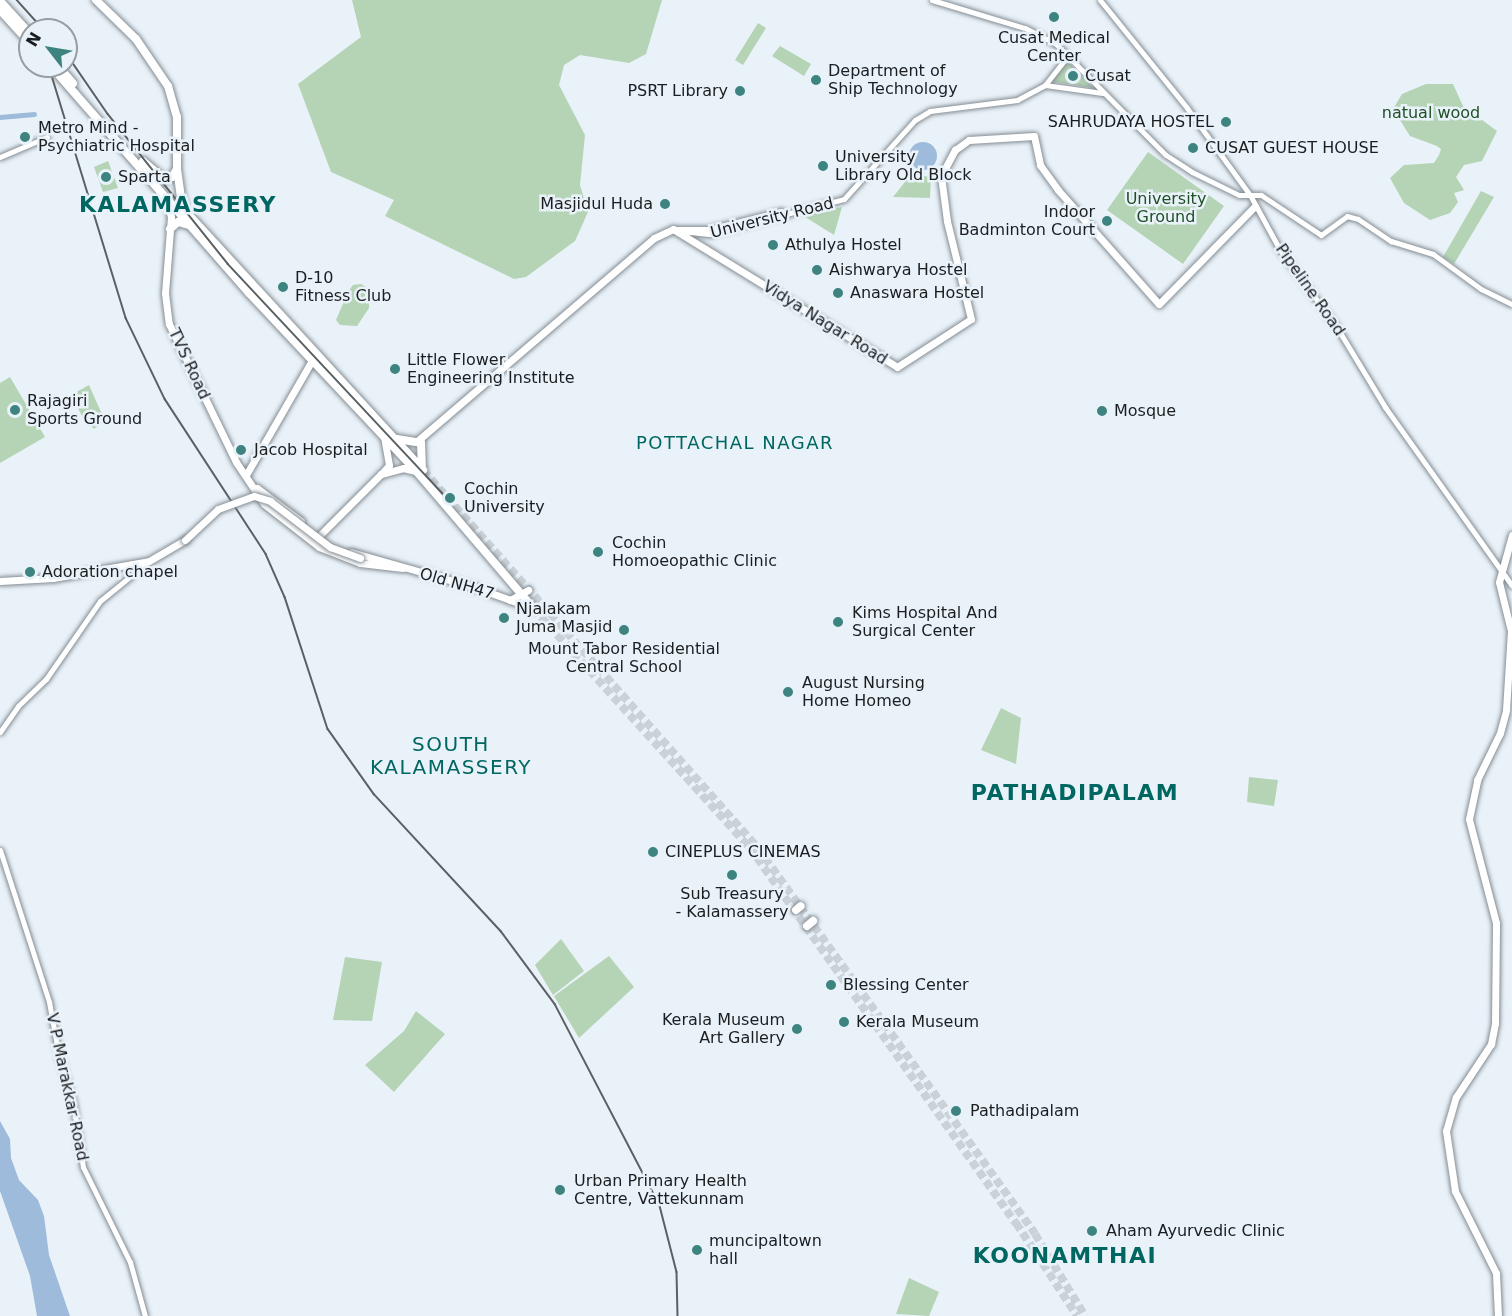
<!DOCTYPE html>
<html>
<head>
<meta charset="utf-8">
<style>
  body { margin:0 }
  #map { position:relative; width:1512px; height:1316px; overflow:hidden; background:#e9f2f9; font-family:"DejaVu Sans",sans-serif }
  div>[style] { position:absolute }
  .green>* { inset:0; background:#b4d4b5 }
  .water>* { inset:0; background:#9fbbdc }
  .round { border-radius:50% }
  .canal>* { height:4.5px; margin:-2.25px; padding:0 2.25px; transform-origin:2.25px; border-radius:2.25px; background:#9fbbdc }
  .highway-tunnel>* { height:8px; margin-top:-4px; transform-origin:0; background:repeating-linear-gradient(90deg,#cad2d8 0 8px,transparent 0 12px) }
  .roads { filter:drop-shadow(0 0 2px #858d93) drop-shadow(0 0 2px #858d93) }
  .minor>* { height:5px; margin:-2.5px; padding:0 2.5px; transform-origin:2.5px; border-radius:2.5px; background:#fff }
  .major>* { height:7px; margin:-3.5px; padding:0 3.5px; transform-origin:3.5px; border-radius:3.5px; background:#fff }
  .highway>* { height:8px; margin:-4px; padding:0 4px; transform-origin:4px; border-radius:4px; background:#fff }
  .rail>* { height:1.5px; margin:-0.75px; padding:0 0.75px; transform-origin:0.75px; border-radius:0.75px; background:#5b6063 }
  .bridges { filter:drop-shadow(0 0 2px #858d93) drop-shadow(0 0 2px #858d93) }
  .major-bridge>* { height:7px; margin:-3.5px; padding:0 3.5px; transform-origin:3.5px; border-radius:3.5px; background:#fff }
  .dots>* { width:16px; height:16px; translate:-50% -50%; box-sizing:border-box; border:3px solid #e9f2f9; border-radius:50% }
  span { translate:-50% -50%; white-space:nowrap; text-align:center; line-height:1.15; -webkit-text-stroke:5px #e9f2f9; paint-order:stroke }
  .poi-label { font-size:16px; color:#1b1e20 }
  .left { translate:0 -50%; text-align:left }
  .right { translate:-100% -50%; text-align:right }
  .park-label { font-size:16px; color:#1f4f26 }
  .street-label { font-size:16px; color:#1b1e20 }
  .neighbourhood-label { font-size:18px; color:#006661; letter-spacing:1.5px }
  .quarter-label { font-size:20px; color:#006661; letter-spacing:1.5px }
  .district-label { font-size:22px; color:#006661; font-weight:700; letter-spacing:1.5px }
  .north { position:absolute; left:18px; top:18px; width:60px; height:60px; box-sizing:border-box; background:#e9f2f9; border:2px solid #979da2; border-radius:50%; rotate:301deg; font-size:16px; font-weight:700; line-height:24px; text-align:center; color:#1b1e20 }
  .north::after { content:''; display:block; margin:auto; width:21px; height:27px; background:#3d8480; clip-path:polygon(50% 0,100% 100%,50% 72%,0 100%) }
</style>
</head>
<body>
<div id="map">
  <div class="green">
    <i style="clip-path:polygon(352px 0,662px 0,646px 54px,629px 63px,580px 55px,564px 65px,559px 85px,585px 135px,580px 185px,588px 212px,575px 241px,526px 277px,514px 279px,385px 216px,394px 200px,331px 172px,298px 84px,361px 37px)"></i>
    <i style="clip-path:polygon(758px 23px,766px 28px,743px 65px,735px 60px)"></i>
    <i style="clip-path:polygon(780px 46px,811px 64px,804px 76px,772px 56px)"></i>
    <i style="clip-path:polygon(1067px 61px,1093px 88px,1050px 81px)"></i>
    <i style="clip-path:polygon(1426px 84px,1453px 84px,1463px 106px,1497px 131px,1482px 161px,1464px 165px,1456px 177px,1464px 190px,1454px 193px,1458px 202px,1450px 213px,1430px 220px,1404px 203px,1390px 178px,1404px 165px,1434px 163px,1439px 155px,1441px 149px,1437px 146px,1410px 136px,1393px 109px,1402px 94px)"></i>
    <i style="clip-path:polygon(1148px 152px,1224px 206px,1183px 264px,1107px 210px)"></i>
    <i style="clip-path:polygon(108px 161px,118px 188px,103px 192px,94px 167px)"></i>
    <i style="clip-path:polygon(913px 172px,931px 178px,930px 198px,893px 197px)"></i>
    <i style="clip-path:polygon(1481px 191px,1494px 197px,1454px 264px,1443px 257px)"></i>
    <i style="clip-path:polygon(842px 207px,834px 235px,802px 215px)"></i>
    <i style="clip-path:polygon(361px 284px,369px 289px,369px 308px,357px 326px,340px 325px,336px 320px,348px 292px,353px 285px)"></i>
    <i style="clip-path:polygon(10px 377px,45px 437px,0 463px,0 383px)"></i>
    <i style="clip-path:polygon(89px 385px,105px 421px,94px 429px,82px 416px,71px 395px)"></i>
    <i style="clip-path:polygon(1001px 708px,1021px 718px,1016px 764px,981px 750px)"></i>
    <i style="clip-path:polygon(1249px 777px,1278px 780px,1274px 806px,1247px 802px)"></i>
    <i style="clip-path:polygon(561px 939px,584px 971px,553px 995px,535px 965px)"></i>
    <i style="clip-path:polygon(609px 956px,634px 987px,579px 1038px,554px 996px)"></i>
    <i style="clip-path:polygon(345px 957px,382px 962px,372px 1021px,333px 1020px)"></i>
    <i style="clip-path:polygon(416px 1011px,445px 1034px,394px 1092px,365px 1065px,404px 1031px)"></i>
    <i style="clip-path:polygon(909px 1278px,939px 1292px,929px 1316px,896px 1314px)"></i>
  </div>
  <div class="water">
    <i class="round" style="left:909px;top:142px;width:28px;height:28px"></i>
    <i style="clip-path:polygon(0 1121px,10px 1139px,11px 1158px,19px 1180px,38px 1200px,44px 1216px,49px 1255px,70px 1316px,37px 1316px,30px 1276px,0 1191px)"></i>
  </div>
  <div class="canal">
    <i style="left:0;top:117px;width:34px;rotate:-5deg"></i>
  </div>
  <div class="highway-tunnel">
    <i style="left:423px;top:470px;width:505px;rotate:48.45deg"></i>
    <i style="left:758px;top:848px;width:475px;rotate:54.3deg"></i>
    <i style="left:1035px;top:1234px;width:96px;rotate:58.6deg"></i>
    <i style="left:533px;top:608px;width:324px;rotate:47.9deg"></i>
    <i style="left:750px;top:848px;width:460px;rotate:54.7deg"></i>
    <i style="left:1016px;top:1223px;width:111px;rotate:56.7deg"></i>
  </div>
  <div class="roads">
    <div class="minor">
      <i style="left:932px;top:0;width:97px;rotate:16.8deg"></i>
      <i style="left:1025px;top:28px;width:35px;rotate:27deg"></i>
      <i style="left:1056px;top:44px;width:156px;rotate:45.3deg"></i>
      <i style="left:1166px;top:155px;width:31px;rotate:33deg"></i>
      <i style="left:1192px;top:172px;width:52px;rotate:26.1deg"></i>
      <i style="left:1239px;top:195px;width:22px"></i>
      <i style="left:1261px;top:195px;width:72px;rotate:33.7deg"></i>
      <i style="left:1321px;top:235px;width:32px;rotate:-36deg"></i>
      <i style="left:1347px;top:216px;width:11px;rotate:15deg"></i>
      <i style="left:1358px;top:219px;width:40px;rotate:34deg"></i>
      <i style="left:1391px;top:241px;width:44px;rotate:17.2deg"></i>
      <i style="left:1433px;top:254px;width:59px;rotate:36.1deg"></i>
      <i style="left:1481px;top:289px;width:34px;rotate:26deg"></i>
      <i style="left:1100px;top:0;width:139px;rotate:51.1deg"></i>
      <i style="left:1187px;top:108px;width:107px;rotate:54.1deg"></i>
      <i style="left:1250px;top:195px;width:63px;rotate:61.4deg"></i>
      <i style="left:1280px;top:250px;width:94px;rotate:53.6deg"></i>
      <i style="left:1336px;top:326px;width:95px;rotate:58.8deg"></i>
      <i style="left:1385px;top:407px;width:219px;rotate:54.6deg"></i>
      <i style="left:1045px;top:85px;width:58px;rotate:8deg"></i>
      <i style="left:0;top:157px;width:51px;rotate:-23.1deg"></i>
      <i style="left:673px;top:229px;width:36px"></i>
      <i style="left:709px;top:229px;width:75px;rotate:-13.9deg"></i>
      <i style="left:680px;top:231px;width:29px;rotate:6deg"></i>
      <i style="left:709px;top:234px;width:139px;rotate:-14.5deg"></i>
      <i style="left:844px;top:199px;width:106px;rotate:-48.1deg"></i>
      <i style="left:915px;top:120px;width:17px;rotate:-31deg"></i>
      <i style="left:930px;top:111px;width:88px;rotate:-7.2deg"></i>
      <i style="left:1017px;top:100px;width:32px;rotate:-28deg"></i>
      <i style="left:1045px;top:85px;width:36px;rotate:-52deg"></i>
      <i style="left:0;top:732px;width:32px;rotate:-55deg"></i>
      <i style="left:18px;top:706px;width:39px;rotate:-44deg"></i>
      <i style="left:46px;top:679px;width:95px;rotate:-55.3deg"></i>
      <i style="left:100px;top:601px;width:62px;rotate:-39.1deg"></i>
      <i style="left:0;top:850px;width:160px;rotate:72.1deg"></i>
      <i style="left:49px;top:1002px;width:55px;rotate:79.5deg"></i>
      <i style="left:59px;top:1056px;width:48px;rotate:73.1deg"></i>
      <i style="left:73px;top:1102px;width:66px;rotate:81.3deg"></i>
      <i style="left:83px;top:1167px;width:106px;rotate:63.7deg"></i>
      <i style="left:130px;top:1262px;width:56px;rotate:74.5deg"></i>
    </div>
    <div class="major">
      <i style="left:167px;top:201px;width:16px;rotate:76deg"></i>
      <i style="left:171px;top:217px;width:76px;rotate:94.5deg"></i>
      <i style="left:165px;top:293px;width:31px;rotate:83deg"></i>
      <i style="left:169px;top:324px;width:153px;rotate:64.1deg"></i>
      <i style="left:236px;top:462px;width:50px;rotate:56.3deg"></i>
      <i style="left:264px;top:504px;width:70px;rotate:38deg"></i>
      <i style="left:319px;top:547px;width:44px;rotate:21.3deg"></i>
      <i style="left:360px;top:563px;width:43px;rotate:6.6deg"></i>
      <i style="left:673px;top:229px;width:263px;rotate:31.6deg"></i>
      <i style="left:897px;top:367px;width:88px;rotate:-33deg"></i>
      <i style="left:971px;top:319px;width:101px;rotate:-103.8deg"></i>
      <i style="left:947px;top:221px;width:45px;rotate:-97.6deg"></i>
      <i style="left:941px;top:176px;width:30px;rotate:-62deg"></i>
      <i style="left:955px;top:150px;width:17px;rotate:-36deg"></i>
      <i style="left:969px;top:140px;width:65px;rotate:-3.5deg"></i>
      <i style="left:1034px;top:136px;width:30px;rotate:78deg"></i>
      <i style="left:1040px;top:165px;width:31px;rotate:54deg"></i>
      <i style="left:1058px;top:190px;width:152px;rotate:48.5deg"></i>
      <i style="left:1159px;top:304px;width:137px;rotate:-45.6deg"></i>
      <i style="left:416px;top:442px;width:313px;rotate:-40.6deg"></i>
      <i style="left:654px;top:238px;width:21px;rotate:-25deg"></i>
      <i style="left:383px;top:472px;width:9px;rotate:-49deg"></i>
      <i style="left:389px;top:465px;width:27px;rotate:-100deg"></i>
      <i style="left:246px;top:475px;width:133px;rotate:-60.1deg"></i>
      <i style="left:257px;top:488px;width:55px;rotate:36.9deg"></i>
      <i style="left:314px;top:541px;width:95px;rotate:-45deg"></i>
      <i style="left:381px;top:474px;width:23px;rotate:-15deg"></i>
      <i style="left:403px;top:468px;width:12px;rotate:14deg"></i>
      <i style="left:351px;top:552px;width:131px;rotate:15.9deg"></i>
      <i style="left:477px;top:588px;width:59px;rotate:19.7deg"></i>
      <i style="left:0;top:581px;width:53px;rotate:-3.2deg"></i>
      <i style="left:53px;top:578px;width:97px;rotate:-10deg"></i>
      <i style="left:149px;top:561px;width:42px;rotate:-30.3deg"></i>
      <i style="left:510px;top:600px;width:21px;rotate:-29deg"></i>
      <i style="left:1498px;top:1316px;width:43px;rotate:-92.7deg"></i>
      <i style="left:1496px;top:1273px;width:92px;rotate:-116.6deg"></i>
      <i style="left:1455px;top:1191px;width:61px;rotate:-98.5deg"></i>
      <i style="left:1446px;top:1131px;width:35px;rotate:-74deg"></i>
      <i style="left:1456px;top:1097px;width:64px;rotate:-56.6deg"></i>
      <i style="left:1491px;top:1044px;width:21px;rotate:-79deg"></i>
      <i style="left:1495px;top:1023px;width:100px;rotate:-89.4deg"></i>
      <i style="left:1496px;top:923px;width:107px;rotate:-104.6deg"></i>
      <i style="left:1469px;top:819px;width:40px;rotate:-78deg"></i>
      <i style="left:1477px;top:780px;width:52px;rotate:-63.9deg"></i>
      <i style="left:1500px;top:733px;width:24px;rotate:-75deg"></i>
      <i style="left:1506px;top:710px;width:79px;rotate:-86.4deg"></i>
      <i style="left:1511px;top:631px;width:50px;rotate:-103.8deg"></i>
      <i style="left:1499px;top:582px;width:49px;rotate:-74.5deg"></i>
    </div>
    <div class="highway">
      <i style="left:96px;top:0;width:56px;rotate:44.3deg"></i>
      <i style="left:136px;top:39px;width:57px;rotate:55.8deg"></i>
      <i style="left:168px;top:86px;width:32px;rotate:74deg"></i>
      <i style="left:177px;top:117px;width:52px;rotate:90deg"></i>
      <i style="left:177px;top:169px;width:29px;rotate:82deg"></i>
      <i style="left:181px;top:198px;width:16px;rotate:68deg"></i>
      <i style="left:187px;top:213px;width:349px;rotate:47.4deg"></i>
      <i style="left:0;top:1px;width:45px;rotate:47.7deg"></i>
      <i style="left:0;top:10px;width:45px;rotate:47.7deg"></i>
      <i style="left:51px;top:66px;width:301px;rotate:48.9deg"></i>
      <i style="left:249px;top:293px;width:245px;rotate:46.8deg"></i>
      <i style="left:417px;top:472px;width:179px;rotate:49.5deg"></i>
      <i style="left:58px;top:66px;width:23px;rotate:49deg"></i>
      <i style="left:143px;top:161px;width:28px;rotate:41deg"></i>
      <i style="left:164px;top:179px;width:8px;rotate:-14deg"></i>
      <i style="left:172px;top:177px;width:9px;rotate:-58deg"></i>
      <i style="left:170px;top:229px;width:11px;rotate:-41deg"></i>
      <i style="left:178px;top:222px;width:11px;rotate:15deg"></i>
      <i style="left:397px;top:439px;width:19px;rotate:9deg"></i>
      <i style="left:421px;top:442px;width:25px;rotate:88deg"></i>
      <i style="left:796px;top:910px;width:6px;rotate:-39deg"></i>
      <i style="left:807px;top:926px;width:8px;rotate:-40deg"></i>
    </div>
  </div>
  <div class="rail">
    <i style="left:17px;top:0;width:40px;rotate:48deg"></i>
    <i style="left:66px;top:53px;width:74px;rotate:55.5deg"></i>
    <i style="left:108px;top:114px;width:192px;rotate:51.3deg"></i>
    <i style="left:228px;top:264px;width:322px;rotate:46.9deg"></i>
    <i style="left:49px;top:66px;width:264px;rotate:73deg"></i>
    <i style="left:126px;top:318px;width:90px;rotate:64.3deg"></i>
    <i style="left:165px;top:399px;width:185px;rotate:56.9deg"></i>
    <i style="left:266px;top:554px;width:47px;rotate:66.2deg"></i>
    <i style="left:285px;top:597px;width:139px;rotate:72deg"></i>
    <i style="left:328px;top:729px;width:80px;rotate:54.7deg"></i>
    <i style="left:374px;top:794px;width:187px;rotate:47.2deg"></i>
    <i style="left:501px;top:931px;width:91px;rotate:53.5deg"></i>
    <i style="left:555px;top:1004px;width:228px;rotate:62.5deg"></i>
    <i style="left:660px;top:1206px;width:68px;rotate:75.6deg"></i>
    <i style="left:677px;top:1272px;width:44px;rotate:88.7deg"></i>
  </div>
  <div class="bridges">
    <div class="major-bridge">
      <i style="left:185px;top:540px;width:45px;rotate:-43.2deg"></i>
      <i style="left:218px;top:509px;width:38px;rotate:-20deg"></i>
      <i style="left:254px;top:496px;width:17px;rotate:17deg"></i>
      <i style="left:270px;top:501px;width:76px;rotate:37.5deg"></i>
      <i style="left:330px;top:547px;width:32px;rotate:20deg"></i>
    </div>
  </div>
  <div class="dots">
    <i style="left:1054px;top:17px;background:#3d8480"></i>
    <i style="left:1073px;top:76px;background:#3d8480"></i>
    <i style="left:816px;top:80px;background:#3d8480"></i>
    <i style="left:740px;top:91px;background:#3d8480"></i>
    <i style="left:1226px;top:122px;background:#3d8480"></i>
    <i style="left:25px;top:137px;background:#3d8480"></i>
    <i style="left:1193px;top:148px;background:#3d8480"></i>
    <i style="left:823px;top:166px;background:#3d8480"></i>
    <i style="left:106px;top:177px;background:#3d8480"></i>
    <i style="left:665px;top:204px;background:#3d8480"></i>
    <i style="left:1107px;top:221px;background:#3d8480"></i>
    <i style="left:773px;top:245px;background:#3d8480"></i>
    <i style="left:817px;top:270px;background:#3d8480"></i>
    <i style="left:283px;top:287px;background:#3d8480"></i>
    <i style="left:838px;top:293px;background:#3d8480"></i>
    <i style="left:395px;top:369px;background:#3d8480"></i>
    <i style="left:15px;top:410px;background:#3d8480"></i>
    <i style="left:1102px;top:411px;background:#3d8480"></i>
    <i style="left:241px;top:450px;background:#3d8480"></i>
    <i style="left:450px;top:498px;background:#3d8480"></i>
    <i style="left:598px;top:552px;background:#3d8480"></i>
    <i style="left:30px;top:572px;background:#3d8480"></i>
    <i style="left:504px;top:618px;background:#3d8480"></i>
    <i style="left:838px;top:622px;background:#3d8480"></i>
    <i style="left:624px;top:630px;background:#3d8480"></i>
    <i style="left:788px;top:692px;background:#3d8480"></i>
    <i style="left:653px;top:852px;background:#3d8480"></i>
    <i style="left:732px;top:875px;background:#3d8480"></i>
    <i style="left:831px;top:985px;background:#3d8480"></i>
    <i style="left:844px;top:1022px;background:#3d8480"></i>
    <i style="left:797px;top:1029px;background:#3d8480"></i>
    <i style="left:956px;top:1111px;background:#3d8480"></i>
    <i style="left:560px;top:1190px;background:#3d8480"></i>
    <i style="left:1092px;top:1231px;background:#3d8480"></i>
    <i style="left:697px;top:1250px;background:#3d8480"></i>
  </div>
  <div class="poi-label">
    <span style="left:1054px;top:47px">Cusat Medical<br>Center</span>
    <span class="left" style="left:828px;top:80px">Department of<br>Ship Technology</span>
    <span class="left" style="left:1085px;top:76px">Cusat</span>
    <span class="right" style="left:728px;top:91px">PSRT Library</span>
    <span class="right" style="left:1214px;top:122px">SAHRUDAYA HOSTEL</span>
    <span class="left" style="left:38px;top:137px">Metro Mind -<br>Psychiatric Hospital</span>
    <span class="left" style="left:1205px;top:148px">CUSAT GUEST HOUSE</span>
    <span class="left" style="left:835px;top:166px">University<br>Library Old Block</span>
    <span class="left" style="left:118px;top:177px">Sparta</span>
    <span class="right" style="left:653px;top:204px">Masjidul Huda</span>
    <span class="right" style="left:1095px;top:221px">Indoor<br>Badminton Court</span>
    <span class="left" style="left:785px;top:245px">Athulya Hostel</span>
    <span class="left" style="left:829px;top:270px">Aishwarya Hostel</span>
    <span class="left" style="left:295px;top:287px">D-10<br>Fitness Club</span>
    <span class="left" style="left:850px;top:293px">Anaswara Hostel</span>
    <span class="left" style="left:407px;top:369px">Little Flower<br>Engineering Institute</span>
    <span class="left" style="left:27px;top:410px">Rajagiri<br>Sports Ground</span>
    <span class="left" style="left:1114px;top:411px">Mosque</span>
    <span class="left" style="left:254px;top:450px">Jacob Hospital</span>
    <span class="left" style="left:464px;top:498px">Cochin<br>University</span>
    <span class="left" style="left:612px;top:552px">Cochin<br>Homoeopathic Clinic</span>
    <span class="left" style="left:42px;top:572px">Adoration chapel</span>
    <span class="left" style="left:516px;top:618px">Njalakam<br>Juma Masjid</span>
    <span class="left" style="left:852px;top:622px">Kims Hospital And<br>Surgical Center</span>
    <span style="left:624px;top:658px">Mount Tabor Residential<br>Central School</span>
    <span class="left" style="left:802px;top:692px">August Nursing<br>Home Homeo</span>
    <span class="left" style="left:665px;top:852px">CINEPLUS CINEMAS</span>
    <span style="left:732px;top:903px">Sub Treasury<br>- Kalamassery</span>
    <span class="left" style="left:843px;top:985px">Blessing Center</span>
    <span class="right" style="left:785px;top:1029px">Kerala Museum<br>Art Gallery</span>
    <span class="left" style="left:856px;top:1022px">Kerala Museum</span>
    <span class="left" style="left:970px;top:1111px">Pathadipalam</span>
    <span class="left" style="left:574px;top:1190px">Urban Primary Health<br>Centre, Vattekunnam</span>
    <span class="left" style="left:1106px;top:1231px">Aham Ayurvedic Clinic</span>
    <span class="left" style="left:709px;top:1250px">muncipaltown<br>hall</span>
  </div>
  <div class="park-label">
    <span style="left:1431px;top:113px">natual wood</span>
    <span style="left:1166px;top:208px">University<br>Ground</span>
  </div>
  <div class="street-label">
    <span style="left:772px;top:218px;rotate:-14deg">University Road</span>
    <span style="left:1310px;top:290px;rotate:55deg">Pipeline Road</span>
    <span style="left:825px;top:323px;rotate:32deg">Vidya Nagar Road</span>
    <span style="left:189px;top:364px;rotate:65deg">TVS Road</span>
    <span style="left:457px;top:584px;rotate:16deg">Old NH47</span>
    <span style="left:67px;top:1087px;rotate:78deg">V P Marakkar Road</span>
  </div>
  <div class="neighbourhood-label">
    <span style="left:735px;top:443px">POTTACHAL NAGAR</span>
  </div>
  <div class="quarter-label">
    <span style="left:451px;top:756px">SOUTH<br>KALAMASSERY</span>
  </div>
  <div class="district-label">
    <span style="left:178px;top:205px">KALAMASSERY</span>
    <span style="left:1075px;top:793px">PATHADIPALAM</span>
    <span style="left:1065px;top:1256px">KOONAMTHAI</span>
  </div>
  <div class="north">N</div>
</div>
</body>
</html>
